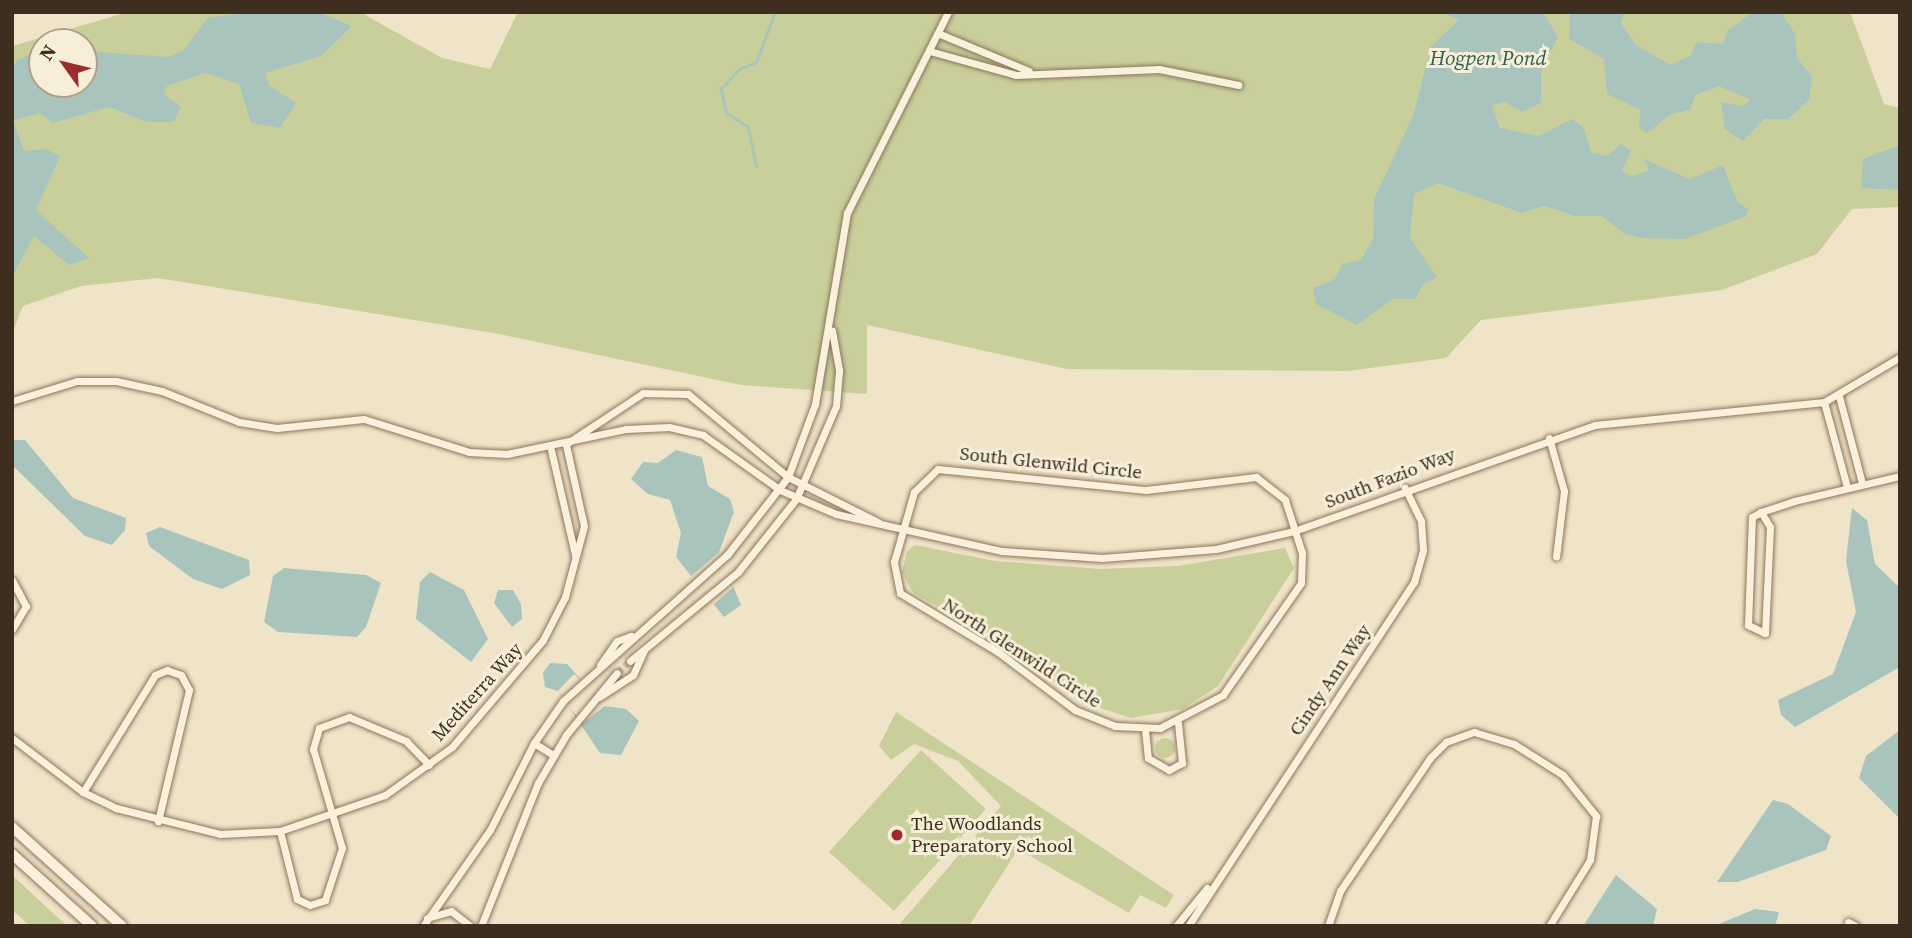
<!DOCTYPE html>
<html>
<head>
<meta charset="utf-8">
<style>
  body { margin:0 }
  #map { position:relative; width:1912px; height:938px; overflow:hidden; background:#f0e4c8; font-family:"Source Serif 4",serif }
  div>[style] { position:absolute }
  .green>* { inset:0; background:#c9cf9b }
  .round { border-radius:50% }
  .water>* { inset:0; background:#a9c4bc }
  .pier>* { inset:0; background:#f0e4c8 }
  .stream>* { height:2.5px; margin:-1.25px; padding:0 1.25px; transform-origin:1.25px; border-radius:1.25px; background:#a9c4bc }
  .minor-tunnel>* { height:7px; margin-top:-3.5px; transform-origin:0; background:repeating-linear-gradient(90deg,#ccc0a6 0 7px,transparent 0 10.5px) }
  .roads { filter:drop-shadow(0 0 2px #8d765c) drop-shadow(0 0 2px #8d765c) }
  .minor>* { height:7px; margin:-3.5px; padding:0 3.5px; transform-origin:3.5px; border-radius:3.5px; background:#faf1dc }
  .secondary>* { height:10px; margin:-5px; padding:0 5px; transform-origin:5px; border-radius:5px; background:#faf1dc }
  .dots>* { width:19px; height:19px; translate:-50% -50%; box-sizing:border-box; border:4px solid #f7eed8; border-radius:50% }
  span { translate:-50% -50%; white-space:nowrap; text-align:center; line-height:1.15; -webkit-text-stroke:6px #f7eed8; paint-order:stroke }
  .street-label { font-size:19px; color:#3d2e20 }
  .poi-label { font-size:19px; color:#3d2e20 }
  .left { translate:0 -50%; text-align:left }
  .water-label { font-size:21px; color:#2f5d5a; font-style:italic }
  .frame { position:absolute; inset:0; border:14px solid #3d2e20; pointer-events:none }
  .north { position:absolute; left:28px; top:28px; width:70px; height:70px; box-sizing:border-box; background:#f7eed8; border:2px solid #ada18e; border-radius:50%; rotate:304deg; font-size:19px; font-weight:700; line-height:28px; text-align:center; color:#3d2e20 }
  .north::after { content:''; display:block; margin:auto; width:24px; height:32px; background:#9e2a2b; clip-path:polygon(50% 0,100% 100%,50% 72%,0 100%) }
</style>
</head>
<body>
<div id="map">
  <div class="green">
    <i style="clip-path:polygon(evenodd,128px 12px,360px 12px,442px 58px,490px 69px,518px 12px,1850px 12px,1884px 104px,1900px 108px,1900px 207px,1852px 209px,1817px 254px,1722px 290px,1481px 320px,1446px 358px,1348px 371px,1067px 369px,867px 325px,867px 394px,741px 385px,499px 334px,158px 278px,81px 286px,23px 306px,12px 333px,12px 46px,128px 12px,42px 42px,84px 42px,84px 84px,42px 84px,42px 42px)"></i>
    <i style="clip-path:polygon(915px 545px,995px 561px,1100px 569px,1178px 566px,1285px 548px,1294px 568px,1218px 686px,1183px 709px,1131px 718px,1081px 702px,992px 636px,913px 593px,902px 572px,907px 551px)"></i>
    <i style="clip-path:polygon(896px 712px,1174px 895px,1166px 908px,1140px 895px,1129px 913px,1018px 849px,969px 926px,898px 926px,1001px 806px,958px 761px,914px 744px,891px 760px,879px 746px)"></i>
    <i class="round" style="left:1155px;top:738px;width:20px;height:20px"></i>
    <i style="clip-path:polygon(921px 750px,986px 809px,894px 911px,829px 852px)"></i>
    <i style="clip-path:polygon(12px 875px,67px 926px,30px 926px,12px 910px)"></i>
  </div>
  <div class="water">
    <i style="clip-path:polygon(252px 12px,318px 12px,352px 26px,321px 56px,265px 73px,269px 85px,296px 103px,280px 128px,251px 123px,239px 84px,205px 73px,167px 86px,164px 94px,181px 107px,174px 122px,146px 122px,109px 107px,53px 123px,40px 113px,13px 120px,24px 151px,46px 149px,60px 156px,36px 210px,89px 258px,69px 265px,34px 236px,12px 277px,12px 67px,18px 60px,42px 49px,42px 84px,84px 84px,84px 51px,169px 57px,185px 49px,207px 18px)"></i>
    <i style="clip-path:polygon(1440px 12px,1543px 12px,1558px 37px,1541px 70px,1541px 103px,1522px 112px,1505px 102px,1492px 105px,1500px 128px,1539px 136px,1572px 119px,1584px 128px,1591px 153px,1607px 156px,1621px 144px,1631px 151px,1622px 171px,1632px 176px,1649px 171px,1644px 159px,1690px 179px,1723px 165px,1737px 201px,1749px 210px,1746px 216px,1685px 239px,1642px 238px,1625px 234px,1602px 216px,1575px 216px,1544px 206px,1522px 213px,1438px 183px,1414px 194px,1410px 238px,1437px 277px,1422px 285px,1416px 299px,1393px 299px,1357px 325px,1316px 304px,1313px 288px,1335px 279px,1342px 264px,1361px 260px,1373px 239px,1374px 199px,1413px 116px,1431px 46px,1459px 20px)"></i>
    <i style="clip-path:polygon(1570px 12px,1624px 12px,1621px 24px,1636px 45px,1670px 65px,1691px 55px,1696px 42px,1723px 44px,1728px 30px,1753px 12px,1781px 12px,1795px 34px,1797px 58px,1812px 76px,1809px 100px,1788px 119px,1764px 119px,1743px 141px,1725px 129px,1721px 102px,1742px 106px,1751px 100px,1719px 86px,1695px 95px,1690px 110px,1671px 114px,1647px 133px,1639px 127px,1641px 110px,1607px 94px,1604px 59px,1569px 39px)"></i>
    <i style="clip-path:polygon(1900px 145px,1900px 190px,1861px 188px,1863px 159px)"></i>
    <i style="clip-path:polygon(12px 440px,25px 440px,73px 498px,126px 518px,125px 530px,112px 545px,85px 536px,12px 465px)"></i>
    <i style="clip-path:polygon(676px 450px,702px 457px,708px 486px,730px 499px,734px 512px,719px 552px,741px 605px,724px 617px,676px 557px,681px 533px,670px 500px,648px 494px,631px 479px,643px 462px,658px 463px)"></i>
    <i style="clip-path:polygon(1852px 508px,1867px 520px,1875px 564px,1900px 588px,1900px 667px,1795px 727px,1781px 715px,1778px 700px,1833px 674px,1856px 612px,1846px 561px)"></i>
    <i style="clip-path:polygon(160px 527px,249px 560px,250px 575px,222px 589px,193px 579px,149px 546px,146px 533px)"></i>
    <i style="clip-path:polygon(284px 568px,366px 575px,381px 583px,366px 627px,357px 637px,278px 632px,264px 622px,273px 576px)"></i>
    <i style="clip-path:polygon(430px 572px,464px 590px,488px 639px,471px 662px,416px 619px,420px 582px)"></i>
    <i style="clip-path:polygon(498px 590px,513px 590px,521px 604px,522px 619px,512px 627px,494px 603px)"></i>
    <i style="clip-path:polygon(550px 663px,567px 664px,604px 706px,626px 709px,639px 721px,621px 755px,600px 753px,558px 691px,545px 687px,543px 673px)"></i>
    <i style="clip-path:polygon(1900px 730px,1900px 819px,1859px 778px,1866px 756px)"></i>
    <i style="clip-path:polygon(1773px 800px,1788px 804px,1831px 836px,1826px 850px,1738px 882px,1717px 882px)"></i>
    <i style="clip-path:polygon(1616px 875px,1657px 909px,1653px 926px,1583px 926px)"></i>
    <i style="clip-path:polygon(1755px 909px,1779px 912px,1775px 926px,1714px 926px)"></i>
  </div>
  <div class="pier">
    <i style="clip-path:polygon(723px 549px,739px 582px,713px 605px,690px 577px)"></i>
    <i style="clip-path:polygon(574px 674px,606px 705px,583px 723px,556px 693px)"></i>
  </div>
  <div class="stream">
    <i style="left:756px;top:166px;width:40px;rotate:-102deg"></i>
    <i style="left:748px;top:127px;width:26px;rotate:-148deg"></i>
    <i style="left:726px;top:113px;width:25px;rotate:-102deg"></i>
    <i style="left:721px;top:89px;width:27px;rotate:-48deg"></i>
    <i style="left:739px;top:69px;width:18px;rotate:-22deg"></i>
    <i style="left:756px;top:62px;width:53px;rotate:-69.2deg"></i>
  </div>
  <div class="minor-tunnel">
    <i style="left:617px;top:673px;width:18px;rotate:-43deg"></i>
  </div>
  <div class="roads">
    <div class="minor">
      <i style="left:940px;top:34px;width:96px;rotate:22.6deg"></i>
      <i style="left:933px;top:52px;width:86px;rotate:15.5deg"></i>
      <i style="left:1016px;top:75px;width:143px;rotate:-2.4deg"></i>
      <i style="left:1159px;top:69px;width:81px;rotate:11.4deg"></i>
      <i style="left:1839px;top:396px;width:90px;rotate:75.2deg"></i>
      <i style="left:12px;top:401px;width:68px;rotate:-17.1deg"></i>
      <i style="left:77px;top:381px;width:39px"></i>
      <i style="left:116px;top:381px;width:47px;rotate:12.3deg"></i>
      <i style="left:162px;top:391px;width:83px;rotate:21.9deg"></i>
      <i style="left:239px;top:422px;width:38px;rotate:9deg"></i>
      <i style="left:277px;top:428px;width:87px;rotate:-5.9deg"></i>
      <i style="left:364px;top:419px;width:110px;rotate:17.4deg"></i>
      <i style="left:469px;top:452px;width:38px;rotate:3deg"></i>
      <i style="left:507px;top:454px;width:122px;rotate:-11.9deg"></i>
      <i style="left:626px;top:429px;width:43px;rotate:-2.7deg"></i>
      <i style="left:669px;top:427px;width:35px;rotate:13deg"></i>
      <i style="left:703px;top:435px;width:95px;rotate:35.5deg"></i>
      <i style="left:780px;top:490px;width:61px;rotate:23.2deg"></i>
      <i style="left:836px;top:514px;width:170px;rotate:12.6deg"></i>
      <i style="left:1002px;top:551px;width:100px;rotate:4deg"></i>
      <i style="left:1102px;top:558px;width:114px;rotate:-4.5deg"></i>
      <i style="left:1216px;top:549px;width:80px;rotate:-13deg"></i>
      <i style="left:1294px;top:531px;width:319px;rotate:-19.4deg"></i>
      <i style="left:1595px;top:425px;width:230px;rotate:-5.7deg"></i>
      <i style="left:1824px;top:402px;width:88px;rotate:-30.6deg"></i>
      <i style="left:1824px;top:402px;width:88px;rotate:74.9deg"></i>
      <i style="left:1549px;top:438px;width:55px;rotate:74.2deg"></i>
      <i style="left:1564px;top:491px;width:66px;rotate:96.9deg"></i>
      <i style="left:569px;top:442px;width:89px;rotate:-33.5deg"></i>
      <i style="left:643px;top:393px;width:45px;rotate:1.3deg"></i>
      <i style="left:688px;top:394px;width:130px;rotate:39.7deg"></i>
      <i style="left:788px;top:477px;width:101px;rotate:26.6deg"></i>
      <i style="left:551px;top:450px;width:108px;rotate:77.1deg"></i>
      <i style="left:938px;top:469px;width:209px;rotate:5.8deg"></i>
      <i style="left:1146px;top:490px;width:111px;rotate:-6.7deg"></i>
      <i style="left:1256px;top:477px;width:37px;rotate:38deg"></i>
      <i style="left:1285px;top:500px;width:56px;rotate:72.2deg"></i>
      <i style="left:1302px;top:553px;width:30px;rotate:92deg"></i>
      <i style="left:1301px;top:583px;width:136px;rotate:124.9deg"></i>
      <i style="left:1223px;top:695px;width:71px;rotate:152.4deg"></i>
      <i style="left:1160px;top:728px;width:45px;rotate:-177.5deg"></i>
      <i style="left:1115px;top:726px;width:43px;rotate:-158.2deg"></i>
      <i style="left:1075px;top:710px;width:96px;rotate:-143deg"></i>
      <i style="left:998px;top:652px;width:114px;rotate:-149deg"></i>
      <i style="left:900px;top:593px;width:32px;rotate:-101deg"></i>
      <i style="left:894px;top:562px;width:73px;rotate:-74.1deg"></i>
      <i style="left:914px;top:492px;width:33px;rotate:-44deg"></i>
      <i style="left:1761px;top:512px;width:17px;rotate:59deg"></i>
      <i style="left:1770px;top:527px;width:106px;rotate:92.7deg"></i>
      <i style="left:1765px;top:633px;width:19px;rotate:-155deg"></i>
      <i style="left:1748px;top:625px;width:108px;rotate:-87.9deg"></i>
      <i style="left:1752px;top:517px;width:10px;rotate:-29deg"></i>
      <i style="left:1761px;top:512px;width:35px;rotate:-18deg"></i>
      <i style="left:1794px;top:501px;width:109px;rotate:-13.3deg"></i>
      <i style="left:12px;top:580px;width:30px;rotate:62deg"></i>
      <i style="left:26px;top:606px;width:27px;rotate:121deg"></i>
      <i style="left:630px;top:661px;width:140px;rotate:-39.5deg"></i>
      <i style="left:738px;top:572px;width:93px;rotate:-51.5deg"></i>
      <i style="left:796px;top:499px;width:101px;rotate:-66.7deg"></i>
      <i style="left:836px;top:406px;width:36px;rotate:-85deg"></i>
      <i style="left:839px;top:370px;width:40px;rotate:-100deg"></i>
      <i style="left:600px;top:665px;width:29px;rotate:-55deg"></i>
      <i style="left:617px;top:641px;width:15px;rotate:-20deg"></i>
      <i style="left:599px;top:697px;width:40px;rotate:-32.9deg"></i>
      <i style="left:633px;top:675px;width:27px;rotate:-66deg"></i>
      <i style="left:1145px;top:730px;width:28px;rotate:84deg"></i>
      <i style="left:1148px;top:758px;width:24px;rotate:30deg"></i>
      <i style="left:1169px;top:770px;width:15px;rotate:-28deg"></i>
      <i style="left:1182px;top:763px;width:40px;rotate:-95.7deg"></i>
      <i style="left:12px;top:738px;width:89px;rotate:37.3deg"></i>
      <i style="left:83px;top:792px;width:37px;rotate:26deg"></i>
      <i style="left:116px;top:808px;width:107px;rotate:14deg"></i>
      <i style="left:220px;top:834px;width:60px;rotate:-2.9deg"></i>
      <i style="left:280px;top:831px;width:111px;rotate:-18.9deg"></i>
      <i style="left:385px;top:795px;width:82px;rotate:-35.6deg"></i>
      <i style="left:452px;top:747px;width:140px;rotate:-49.6deg"></i>
      <i style="left:543px;top:640px;width:48px;rotate:-62.9deg"></i>
      <i style="left:565px;top:597px;width:73px;rotate:-75deg"></i>
      <i style="left:584px;top:526px;width:83px;rotate:-102.5deg"></i>
      <i style="left:534px;top:743px;width:22px;rotate:32deg"></i>
      <i style="left:83px;top:792px;width:137px;rotate:-58.4deg"></i>
      <i style="left:155px;top:675px;width:13px;rotate:-23deg"></i>
      <i style="left:167px;top:670px;width:15px;rotate:20deg"></i>
      <i style="left:181px;top:675px;width:17px;rotate:62deg"></i>
      <i style="left:189px;top:690px;width:135px;rotate:103.3deg"></i>
      <i style="left:280px;top:831px;width:70px;rotate:76deg"></i>
      <i style="left:297px;top:899px;width:14px;rotate:25deg"></i>
      <i style="left:310px;top:905px;width:16px;rotate:-18deg"></i>
      <i style="left:325px;top:900px;width:55px;rotate:-71.9deg"></i>
      <i style="left:342px;top:848px;width:103px;rotate:-106.3deg"></i>
      <i style="left:313px;top:749px;width:22px;rotate:-74deg"></i>
      <i style="left:319px;top:728px;width:32px;rotate:-20deg"></i>
      <i style="left:349px;top:717px;width:62px;rotate:22.8deg"></i>
      <i style="left:406px;top:741px;width:33px;rotate:46deg"></i>
      <i style="left:427px;top:918px;width:25px;rotate:-16deg"></i>
      <i style="left:451px;top:911px;width:24px;rotate:38deg"></i>
      <i style="left:1848px;top:922px;width:9px;rotate:27deg"></i>
      <i style="left:423px;top:926px;width:117px;rotate:-55.1deg"></i>
      <i style="left:490px;top:830px;width:97px;rotate:-63.2deg"></i>
      <i style="left:534px;top:743px;width:51px;rotate:-55.4deg"></i>
      <i style="left:563px;top:701px;width:220px;rotate:-41.7deg"></i>
      <i style="left:727px;top:555px;width:99px;rotate:-52deg"></i>
      <i style="left:788px;top:477px;width:78px;rotate:-69.7deg"></i>
      <i style="left:815px;top:404px;width:194px;rotate:-80.5deg"></i>
      <i style="left:847px;top:213px;width:225px;rotate:-63.3deg"></i>
      <i style="left:481px;top:926px;width:154px;rotate:-68.3deg"></i>
      <i style="left:538px;top:783px;width:56px;rotate:-59.7deg"></i>
      <i style="left:566px;top:735px;width:80px;rotate:-50.6deg"></i>
      <i style="left:1176px;top:926px;width:49px;rotate:-50.8deg"></i>
      <i style="left:1188px;top:926px;width:412px;rotate:-56.7deg"></i>
      <i style="left:1414px;top:582px;width:33px;rotate:-74deg"></i>
      <i style="left:1423px;top:550px;width:29px;rotate:-94deg"></i>
      <i style="left:1421px;top:521px;width:37px;rotate:-116deg"></i>
      <i style="left:1328px;top:926px;width:37px;rotate:-71deg"></i>
      <i style="left:1340px;top:891px;width:161px;rotate:-55.9deg"></i>
      <i style="left:1430px;top:758px;width:23px;rotate:-45deg"></i>
      <i style="left:1446px;top:742px;width:30px;rotate:-20deg"></i>
      <i style="left:1474px;top:732px;width:42px;rotate:16.7deg"></i>
      <i style="left:1514px;top:744px;width:58px;rotate:32.3deg"></i>
      <i style="left:1563px;top:775px;width:53px;rotate:51.2deg"></i>
      <i style="left:1596px;top:816px;width:44px;rotate:97.8deg"></i>
      <i style="left:1590px;top:860px;width:78px;rotate:121.8deg"></i>
    </div>
    <div class="secondary">
      <i style="left:12px;top:827px;width:148px;rotate:42deg"></i>
      <i style="left:12px;top:854px;width:108px;rotate:42deg"></i>
    </div>
  </div>
  <div class="dots">
    <i style="left:897px;top:835px;background:#9e2a2b"></i>
  </div>
  <div class="street-label">
    <span style="left:1051px;top:463px;rotate:6deg">South Glenwild Circle</span>
    <span style="left:1390px;top:478px;rotate:-21deg">South Fazio Way</span>
    <span style="left:1022px;top:653px;rotate:33deg">North Glenwild Circle</span>
    <span style="left:1330px;top:680px;rotate:-56deg">Cindy Ann Way</span>
    <span style="left:477px;top:692px;rotate:-48deg">Mediterra Way</span>
  </div>
  <div class="poi-label">
    <span class="left" style="left:911px;top:835px">The Woodlands<br>Preparatory School</span>
  </div>
  <div class="water-label">
    <span style="left:1488px;top:58px">Hogpen Pond</span>
  </div>
  <div class="frame"></div>
  <div class="north">N</div>
</div>
</body>
</html>
